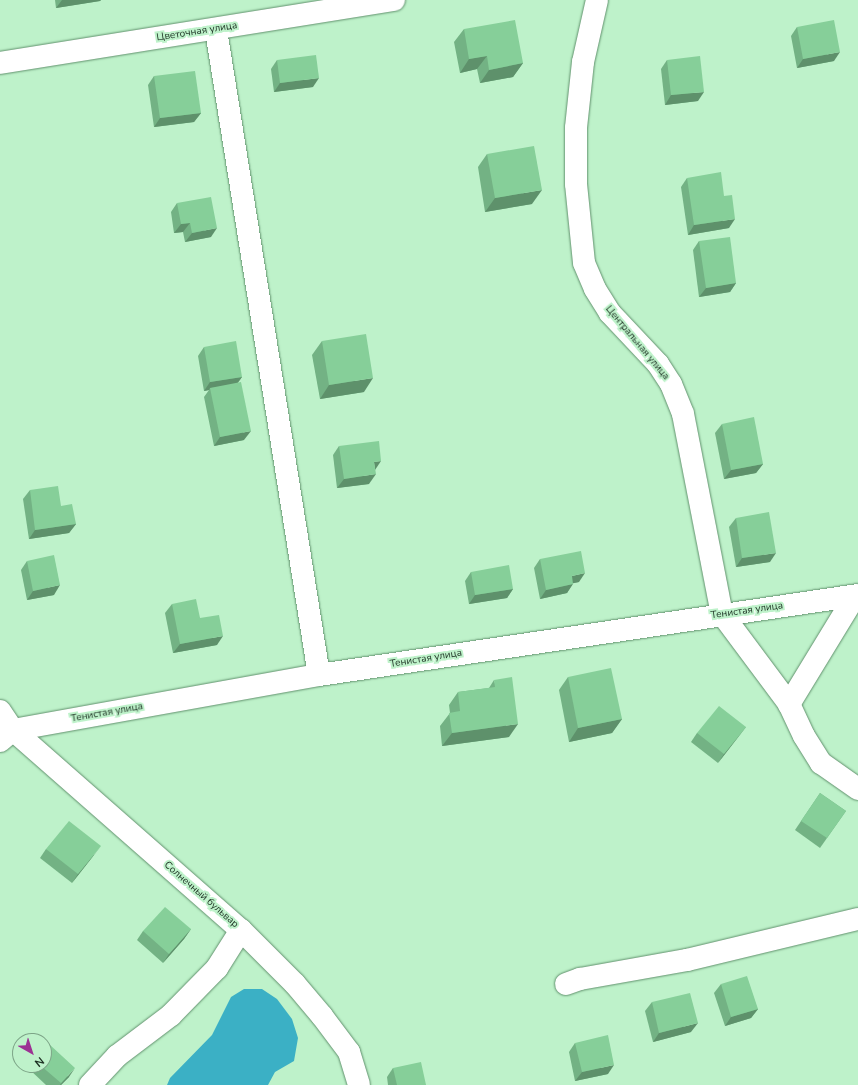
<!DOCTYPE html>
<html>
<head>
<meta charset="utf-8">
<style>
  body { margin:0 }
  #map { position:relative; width:858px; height:1085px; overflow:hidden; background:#bef2ca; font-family:"Nunito Sans",sans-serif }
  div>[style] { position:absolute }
  .water>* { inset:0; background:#3bb0c5 }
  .roads { filter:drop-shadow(0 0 1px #61916d) drop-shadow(0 0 1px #61916d) }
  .minor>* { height:22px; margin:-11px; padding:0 11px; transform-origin:11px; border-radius:11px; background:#fff }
  .wall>* { inset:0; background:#73b284 }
  .shaded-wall>* { inset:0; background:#5e916b }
  .building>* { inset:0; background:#86cf99 }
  span { translate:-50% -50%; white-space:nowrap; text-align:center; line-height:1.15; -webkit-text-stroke:4px #bef2ca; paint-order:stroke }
  .street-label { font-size:10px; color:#1c3022 }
  .north { position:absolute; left:12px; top:1033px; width:40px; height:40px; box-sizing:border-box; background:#bef2ca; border:1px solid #7da487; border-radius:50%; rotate:141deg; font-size:11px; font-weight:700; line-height:16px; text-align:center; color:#1c3022 }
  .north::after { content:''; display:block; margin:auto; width:14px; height:18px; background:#9c3293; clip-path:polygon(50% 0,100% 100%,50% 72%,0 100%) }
</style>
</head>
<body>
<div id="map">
  <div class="water">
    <i style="clip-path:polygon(244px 989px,262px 989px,277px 999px,292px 1019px,298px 1038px,294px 1061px,275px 1072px,268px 1085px,167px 1085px,170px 1078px,212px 1035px,231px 997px)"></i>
  </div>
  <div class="roads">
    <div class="minor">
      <i style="left:597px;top:0;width:64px;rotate:102.7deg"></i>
      <i style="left:583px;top:62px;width:66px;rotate:96.1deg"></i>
      <i style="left:576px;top:128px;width:56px;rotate:90deg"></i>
      <i style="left:576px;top:184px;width:79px;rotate:84.2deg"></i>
      <i style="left:584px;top:263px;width:28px;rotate:67deg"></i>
      <i style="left:595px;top:289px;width:28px;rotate:58deg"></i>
      <i style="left:610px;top:313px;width:70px;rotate:46.7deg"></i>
      <i style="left:658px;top:364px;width:24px;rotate:57deg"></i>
      <i style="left:671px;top:384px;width:32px;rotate:68deg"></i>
      <i style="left:683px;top:414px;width:204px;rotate:79deg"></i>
      <i style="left:722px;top:614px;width:112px;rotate:53.3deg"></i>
      <i style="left:216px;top:30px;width:653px;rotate:80.93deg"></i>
      <i style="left:0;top:63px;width:399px;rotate:-9.1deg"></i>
      <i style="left:855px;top:596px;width:127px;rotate:121.4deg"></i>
      <i style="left:789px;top:704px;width:35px;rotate:65deg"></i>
      <i style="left:804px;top:736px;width:32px;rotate:58deg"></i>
      <i style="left:821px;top:763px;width:45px;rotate:35.1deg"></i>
      <i style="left:0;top:711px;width:23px;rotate:56deg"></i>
      <i style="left:13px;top:730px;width:303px;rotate:41.3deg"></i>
      <i style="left:241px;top:930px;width:76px;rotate:45deg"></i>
      <i style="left:295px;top:984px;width:42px;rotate:49.8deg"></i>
      <i style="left:322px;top:1016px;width:45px;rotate:53.1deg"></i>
      <i style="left:349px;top:1052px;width:34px;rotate:73deg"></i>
      <i style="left:0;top:741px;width:17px;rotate:-40deg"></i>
      <i style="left:13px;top:730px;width:311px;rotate:-10.2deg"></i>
      <i style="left:319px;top:675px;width:545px;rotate:-8.44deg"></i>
      <i style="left:566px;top:984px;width:15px;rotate:-20deg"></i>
      <i style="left:580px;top:979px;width:109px;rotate:-10.1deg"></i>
      <i style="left:687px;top:960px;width:176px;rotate:-13.5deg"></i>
      <i style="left:90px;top:1085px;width:40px;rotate:-47deg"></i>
      <i style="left:117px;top:1056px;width:68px;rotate:-37.2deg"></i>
      <i style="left:171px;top:1015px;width:66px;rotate:-45.6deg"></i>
      <i style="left:217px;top:968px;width:45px;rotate:-57.7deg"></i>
    </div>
  </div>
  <div class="wall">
    <i style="clip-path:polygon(55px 0,101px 0,100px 1px,56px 8px)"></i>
    <i style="clip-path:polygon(797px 27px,834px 61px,797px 68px,791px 36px)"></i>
    <i style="clip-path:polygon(464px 29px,523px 63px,513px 77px,480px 83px,477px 69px,460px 73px,454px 42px)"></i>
    <i style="clip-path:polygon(277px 60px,313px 87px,274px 92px,271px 69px)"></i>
    <i style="clip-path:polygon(667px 60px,698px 101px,665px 105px,661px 69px)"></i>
    <i style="clip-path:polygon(154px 76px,201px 113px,194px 122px,154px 127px,148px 85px)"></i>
    <i style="clip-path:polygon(487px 154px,532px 204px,485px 212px,478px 167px)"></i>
    <i style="clip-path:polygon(687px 178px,729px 228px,688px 235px,681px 187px)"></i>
    <i style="clip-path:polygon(177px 203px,211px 237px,185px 242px,183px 232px,174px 233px,171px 212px)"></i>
    <i style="clip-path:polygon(699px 241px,736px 283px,730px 292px,699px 297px,693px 250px)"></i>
    <i style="clip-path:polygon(322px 341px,364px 392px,320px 399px,312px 355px)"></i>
    <i style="clip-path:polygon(204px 347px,242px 377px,238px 383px,244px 440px,214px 446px,204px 397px,209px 390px,204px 391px,198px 356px)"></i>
    <i style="clip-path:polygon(722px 424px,763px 464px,756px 473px,724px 479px,715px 433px)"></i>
    <i style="clip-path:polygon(339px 446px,369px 484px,337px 488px,333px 455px)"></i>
    <i style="clip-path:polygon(30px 490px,61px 506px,76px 524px,69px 533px,29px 539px,23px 499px)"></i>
    <i style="clip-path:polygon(736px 518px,770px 562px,736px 567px,729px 527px)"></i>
    <i style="clip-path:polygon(540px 559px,579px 582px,573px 583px,567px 593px,540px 599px,534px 568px)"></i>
    <i style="clip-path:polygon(27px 561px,54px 595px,27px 600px,21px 570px)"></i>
    <i style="clip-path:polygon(471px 572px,513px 589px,507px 598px,469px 604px,465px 581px)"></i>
    <i style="clip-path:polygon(172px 604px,200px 618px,217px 645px,173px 653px,165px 613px)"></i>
    <i style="clip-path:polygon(568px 677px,622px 719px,612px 733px,569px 742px,559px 690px)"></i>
    <i style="clip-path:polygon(494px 680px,509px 737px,442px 746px,440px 726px,450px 713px,449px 705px,458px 692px,489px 688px)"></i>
    <i style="clip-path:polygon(746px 727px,718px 763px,691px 742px,697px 733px)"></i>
    <i style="clip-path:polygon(820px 793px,846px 811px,820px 848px,795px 830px)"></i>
    <i style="clip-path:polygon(46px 849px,94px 855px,72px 883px,40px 858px)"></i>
    <i style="clip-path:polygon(191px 929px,184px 939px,163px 963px,137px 940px,143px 931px)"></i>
    <i style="clip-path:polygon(721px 984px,758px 1009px,751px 1018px,725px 1026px,714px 993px)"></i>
    <i style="clip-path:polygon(652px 1002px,691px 1032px,653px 1042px,645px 1011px)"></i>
    <i style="clip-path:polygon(575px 1043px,608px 1074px,575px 1081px,569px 1052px)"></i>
    <i style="clip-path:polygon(31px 1065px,44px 1065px,69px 1077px,61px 1085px,46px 1085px,29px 1069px)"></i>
    <i style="clip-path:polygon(393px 1068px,426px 1085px,388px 1085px,387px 1077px)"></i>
  </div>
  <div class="shaded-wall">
    <i style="clip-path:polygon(62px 0,101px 0,100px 1px,56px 8px)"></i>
    <i style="clip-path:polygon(840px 52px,834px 61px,797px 68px,803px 59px)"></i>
    <i style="clip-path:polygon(487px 56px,477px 69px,460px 73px,469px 59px)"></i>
    <i style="clip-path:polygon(523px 63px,513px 77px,480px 83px,489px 70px)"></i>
    <i style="clip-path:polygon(319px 78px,313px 87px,274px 92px,280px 83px)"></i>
    <i style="clip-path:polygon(704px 92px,698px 101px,665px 105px,671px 95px)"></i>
    <i style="clip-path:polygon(201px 113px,194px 122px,154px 127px,160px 118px)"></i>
    <i style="clip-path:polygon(542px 190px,532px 204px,485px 212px,495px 198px)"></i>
    <i style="clip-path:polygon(735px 219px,729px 228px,688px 235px,694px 225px)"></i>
    <i style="clip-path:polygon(190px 223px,183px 232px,174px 233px,181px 224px)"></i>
    <i style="clip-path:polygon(217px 228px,211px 237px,185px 242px,192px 233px)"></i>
    <i style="clip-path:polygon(736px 283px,730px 292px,699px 297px,706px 288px)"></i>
    <i style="clip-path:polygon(242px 377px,235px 386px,210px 388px,209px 390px,204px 391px,210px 382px)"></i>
    <i style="clip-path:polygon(373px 378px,364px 392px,320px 399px,329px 385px)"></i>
    <i style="clip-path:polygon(251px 431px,244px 440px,214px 446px,220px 437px)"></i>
    <i style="clip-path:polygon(381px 461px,375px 470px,374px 462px)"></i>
    <i style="clip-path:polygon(763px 464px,756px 473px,724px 479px,731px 470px)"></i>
    <i style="clip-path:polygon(376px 474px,369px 484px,337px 488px,344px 479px)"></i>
    <i style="clip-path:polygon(76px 524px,69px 533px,29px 539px,35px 530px)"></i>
    <i style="clip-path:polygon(776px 553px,770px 562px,736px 567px,742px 558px)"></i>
    <i style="clip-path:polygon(585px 573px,579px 582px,565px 585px,572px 576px)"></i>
    <i style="clip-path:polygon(573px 584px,567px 593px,540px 599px,546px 590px)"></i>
    <i style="clip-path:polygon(60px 585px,54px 595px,27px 600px,33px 591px)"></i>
    <i style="clip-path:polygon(513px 589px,507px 598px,469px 604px,475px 595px)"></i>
    <i style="clip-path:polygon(223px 636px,217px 645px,173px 653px,180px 644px)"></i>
    <i style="clip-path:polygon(622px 719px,612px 733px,569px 742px,578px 728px)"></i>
    <i style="clip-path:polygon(518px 724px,509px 737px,442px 746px,452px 733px)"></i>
    <i style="clip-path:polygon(746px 727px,718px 763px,724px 754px)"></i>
    <i style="clip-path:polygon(101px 846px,94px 855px,72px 883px,78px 874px)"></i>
    <i style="clip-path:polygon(191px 929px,184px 939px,163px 963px,169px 954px)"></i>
    <i style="clip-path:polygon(758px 1009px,751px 1018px,725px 1026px,731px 1017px)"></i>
    <i style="clip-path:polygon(698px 1023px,691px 1032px,653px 1042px,659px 1033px)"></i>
    <i style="clip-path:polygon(614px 1065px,608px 1074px,575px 1081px,582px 1072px)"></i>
    <i style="clip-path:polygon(75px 1068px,69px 1077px,61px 1085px,60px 1085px)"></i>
  </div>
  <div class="building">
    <i style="clip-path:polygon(515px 20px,523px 63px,489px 70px,487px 56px,469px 59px,464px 29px)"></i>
    <i style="clip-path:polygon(834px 20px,840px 52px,803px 59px,797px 27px)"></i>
    <i style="clip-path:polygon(316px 55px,319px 78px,280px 83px,277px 60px)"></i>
    <i style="clip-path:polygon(700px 56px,704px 92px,671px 95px,667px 60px)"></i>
    <i style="clip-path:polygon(195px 71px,201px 113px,160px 118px,154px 76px)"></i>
    <i style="clip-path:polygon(534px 146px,542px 190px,495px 198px,487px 154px)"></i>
    <i style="clip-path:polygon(721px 172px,724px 196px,732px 195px,735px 219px,694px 225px,687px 178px)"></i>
    <i style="clip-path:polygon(211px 197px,217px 228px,192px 233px,190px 223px,181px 224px,177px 203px)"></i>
    <i style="clip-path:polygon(730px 237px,736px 283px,706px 288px,699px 241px)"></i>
    <i style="clip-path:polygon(366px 334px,373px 378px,329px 385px,322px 341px)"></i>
    <i style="clip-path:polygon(236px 341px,242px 377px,210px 382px,204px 347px)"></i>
    <i style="clip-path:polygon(241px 382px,251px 431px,220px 437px,210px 388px)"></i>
    <i style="clip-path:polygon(754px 417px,763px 464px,731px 470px,722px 424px)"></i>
    <i style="clip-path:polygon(379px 441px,381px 461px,374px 462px,376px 474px,344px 479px,339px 446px)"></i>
    <i style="clip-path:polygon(58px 486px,61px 506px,72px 504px,76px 524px,35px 530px,30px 490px)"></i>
    <i style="clip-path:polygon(769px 512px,776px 553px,742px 558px,736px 518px)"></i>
    <i style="clip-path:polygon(581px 551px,585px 573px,572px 576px,573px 584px,546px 590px,540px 559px)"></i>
    <i style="clip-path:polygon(54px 555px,60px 585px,33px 591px,27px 561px)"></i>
    <i style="clip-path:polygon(509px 565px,513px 589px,475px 595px,471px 572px)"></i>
    <i style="clip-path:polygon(196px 599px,200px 618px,219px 615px,223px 636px,180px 644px,172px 604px)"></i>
    <i style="clip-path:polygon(611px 668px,622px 719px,578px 728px,568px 677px)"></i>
    <i style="clip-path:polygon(512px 677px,518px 724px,452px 733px,449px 713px,460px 711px,458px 692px,495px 687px,494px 680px)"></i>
    <i style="clip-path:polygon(719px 706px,746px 727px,724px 754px,697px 733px)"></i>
    <i style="clip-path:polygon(820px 793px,846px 811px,827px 838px,801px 821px)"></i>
    <i style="clip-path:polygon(69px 821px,101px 846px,78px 874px,46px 849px)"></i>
    <i style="clip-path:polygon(165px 907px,191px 929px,169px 954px,143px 931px)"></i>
    <i style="clip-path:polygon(747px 976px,758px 1009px,731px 1017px,721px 984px)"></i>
    <i style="clip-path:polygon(690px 993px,698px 1023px,659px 1033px,652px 1002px)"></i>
    <i style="clip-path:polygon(608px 1035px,614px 1065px,582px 1072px,575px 1043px)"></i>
    <i style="clip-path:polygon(49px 1044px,75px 1068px,61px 1083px,40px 1065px,44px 1065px,44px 1050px)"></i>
    <i style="clip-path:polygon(421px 1062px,426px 1085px,397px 1085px,393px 1068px)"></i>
  </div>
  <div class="street-label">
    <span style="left:197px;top:32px;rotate:-9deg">Цветочная улица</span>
    <span style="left:637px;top:343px;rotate:50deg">Центральная улица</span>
    <span style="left:747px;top:611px;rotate:-8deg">Тенистая улица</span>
    <span style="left:426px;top:659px;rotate:-9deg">Тенистая улица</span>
    <span style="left:107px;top:713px;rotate:-10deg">Тенистая улица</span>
    <span style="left:201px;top:895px;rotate:41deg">Солнечный бульвар</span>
  </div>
  <div class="north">N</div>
</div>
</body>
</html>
